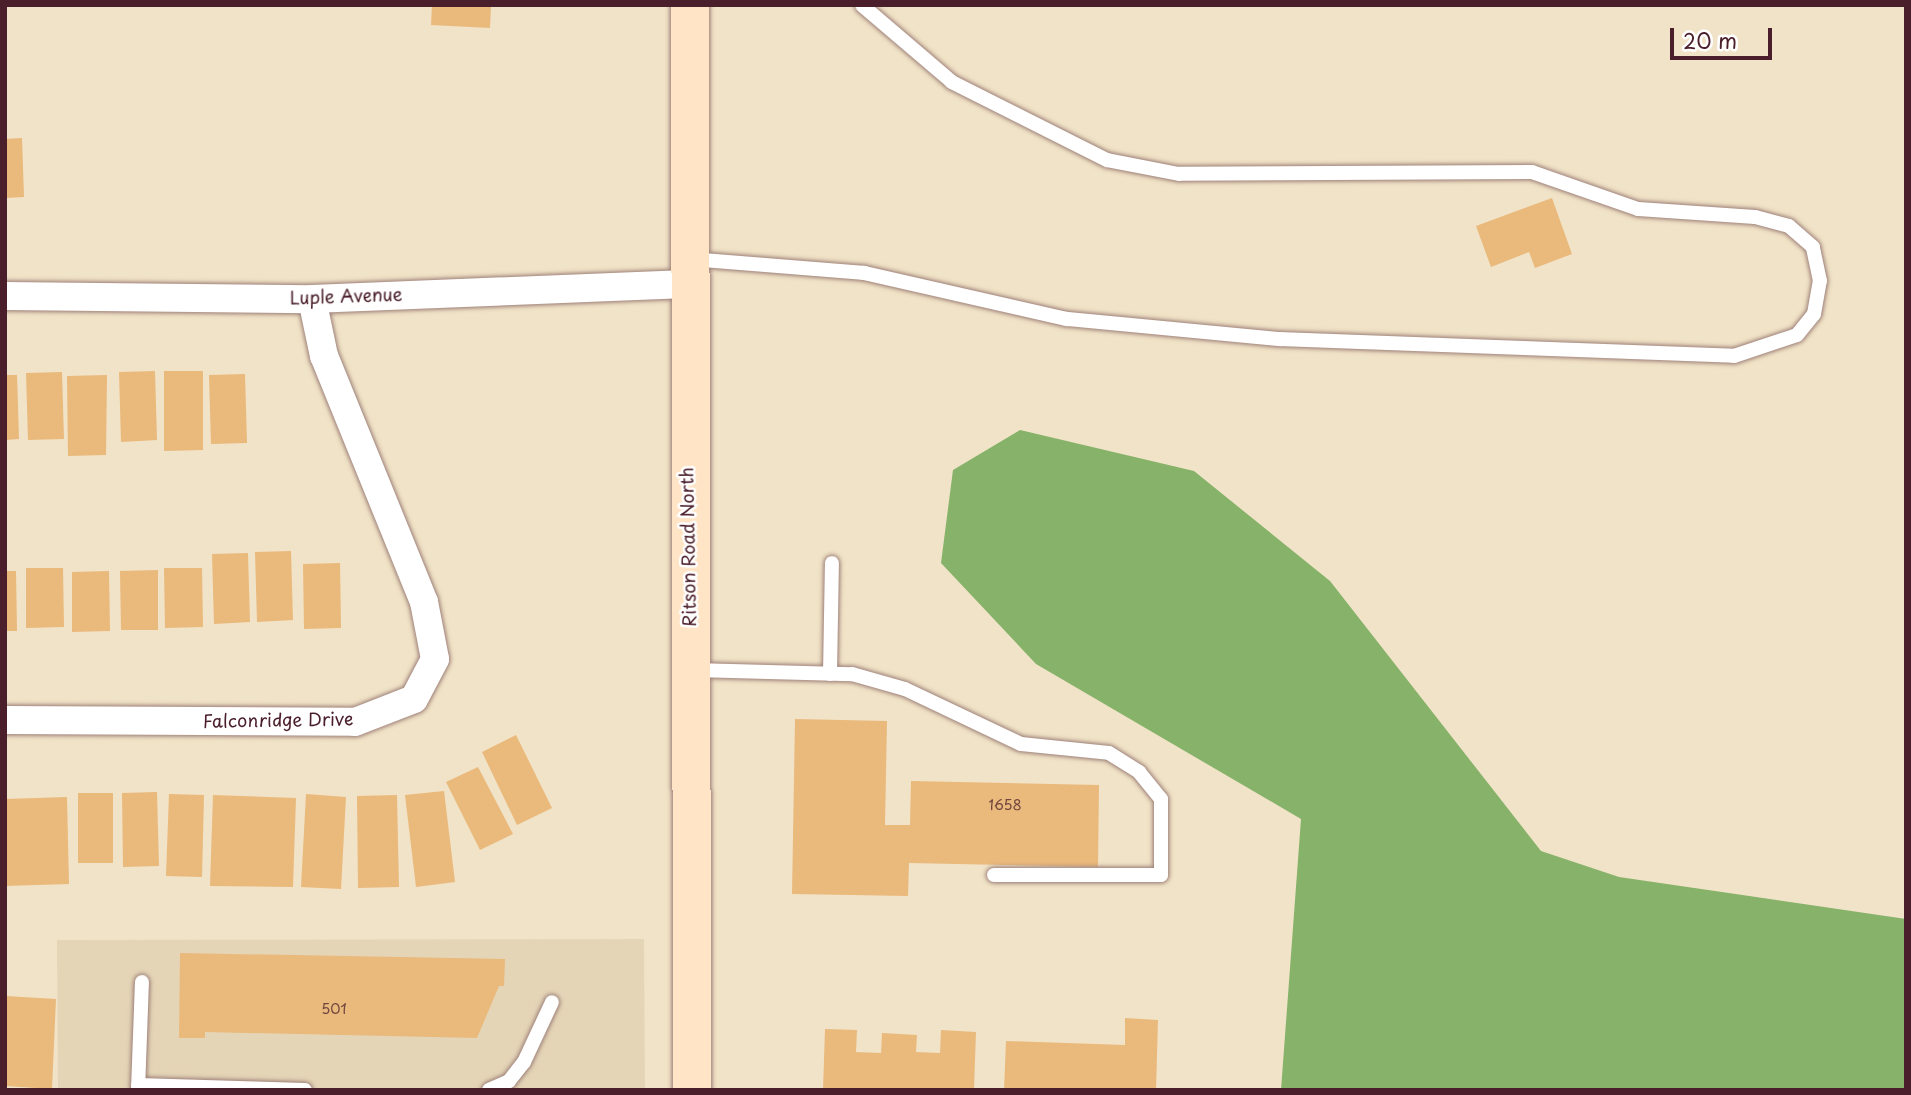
<!DOCTYPE html>
<html>
<head>
<meta charset="utf-8">
<style>
  body { margin:0 }
  #map { position:relative; width:1911px; height:1095px; overflow:hidden; background:#f1e3c7; font-family:"Playpen Sans",sans-serif }
  div>[style] { position:absolute }
  .built>* { inset:0; background:#e5d5b7 }
  .forest>* { inset:0; background:#86b26a }
  .building>* { inset:0; background:#eab97c }
  .roads { filter:drop-shadow(0 0 2px #9e8179) drop-shadow(0 0 2px #9e8179) }
  .service>* { height:14px; margin:-7px; padding:0 7px; transform-origin:7px; border-radius:7px; background:#fff }
  .minor>* { height:28px; margin:-14px; padding:0 14px; transform-origin:14px; border-radius:14px; background:#fff }
  .secondary>* { height:38px; margin:-19px; padding:0 19px; transform-origin:19px; border-radius:19px; background:#ffe4c6 }
  span { translate:-50% -50%; white-space:nowrap; text-align:center; line-height:1.15; -webkit-text-stroke:5px #fff; paint-order:stroke }
  .number-label { font-size:14px; color:#72463f }
  .number-label span { -webkit-text-stroke-width:0 }
  .street-label { font-size:18px; color:#4a1f2b }
  .frame { position:absolute; inset:0; border:7px solid #4a1f2b; pointer-events:none }
  .scale { position:absolute; left:1670px; top:28px; width:102px; height:32px; box-sizing:border-box; border:4px solid #4a1f2b; border-top:0; padding-left:9px; font-size:21px; line-height:24px; white-space:nowrap; color:#4a1f2b; -webkit-text-stroke:5px #fff; paint-order:stroke }
</style>
</head>
<body>
<div id="map">
  <div class="built">
    <i style="clip-path:polygon(644px 939px,645px 1090px,58px 1090px,57px 940px)"></i>
  </div>
  <div class="forest">
    <i style="clip-path:polygon(1020px 430px,1194px 471px,1330px 581px,1541px 851px,1619px 877px,1906px 919px,1906px 1090px,1281px 1090px,1301px 819px,1036px 664px,941px 563px,953px 470px)"></i>
  </div>
  <div class="building">
    <i style="clip-path:polygon(432px 5px,491px 5px,490px 28px,431px 25px)"></i>
    <i style="clip-path:polygon(22px 138px,24px 197px,5px 198px,5px 139px)"></i>
    <i style="clip-path:polygon(1552px 198px,1572px 254px,1535px 268px,1529px 252px,1491px 267px,1476px 226px)"></i>
    <i style="clip-path:polygon(155px 371px,157px 440px,121px 442px,119px 372px)"></i>
    <i style="clip-path:polygon(164px 371px,203px 371px,203px 450px,164px 451px)"></i>
    <i style="clip-path:polygon(62px 372px,64px 439px,28px 440px,26px 373px)"></i>
    <i style="clip-path:polygon(245px 374px,247px 443px,211px 444px,209px 375px)"></i>
    <i style="clip-path:polygon(5px 375px,17px 375px,19px 439px,5px 440px)"></i>
    <i style="clip-path:polygon(107px 375px,106px 455px,68px 456px,67px 376px)"></i>
    <i style="clip-path:polygon(291px 551px,293px 620px,257px 622px,255px 552px)"></i>
    <i style="clip-path:polygon(248px 553px,250px 622px,214px 624px,212px 554px)"></i>
    <i style="clip-path:polygon(340px 563px,341px 628px,304px 629px,303px 564px)"></i>
    <i style="clip-path:polygon(26px 568px,63px 568px,64px 627px,26px 628px)"></i>
    <i style="clip-path:polygon(164px 568px,202px 568px,203px 627px,165px 628px)"></i>
    <i style="clip-path:polygon(158px 570px,158px 630px,121px 630px,120px 571px)"></i>
    <i style="clip-path:polygon(5px 571px,16px 571px,17px 631px,5px 631px)"></i>
    <i style="clip-path:polygon(109px 571px,110px 631px,72px 632px,72px 572px)"></i>
    <i style="clip-path:polygon(795px 719px,887px 721px,885px 825px,910px 825px,911px 781px,1099px 785px,1098px 867px,909px 863px,908px 896px,792px 894px)"></i>
    <i style="clip-path:polygon(516px 735px,552px 808px,517px 825px,482px 752px)"></i>
    <i style="clip-path:polygon(478px 767px,513px 834px,480px 850px,446px 782px)"></i>
    <i style="clip-path:polygon(444px 791px,455px 882px,416px 887px,405px 795px)"></i>
    <i style="clip-path:polygon(157px 792px,159px 866px,123px 867px,122px 793px)"></i>
    <i style="clip-path:polygon(78px 793px,113px 793px,113px 863px,78px 863px)"></i>
    <i style="clip-path:polygon(169px 794px,204px 795px,202px 877px,166px 876px)"></i>
    <i style="clip-path:polygon(306px 794px,346px 797px,341px 889px,301px 887px)"></i>
    <i style="clip-path:polygon(213px 795px,296px 798px,293px 887px,210px 886px)"></i>
    <i style="clip-path:polygon(397px 795px,399px 887px,358px 888px,357px 796px)"></i>
    <i style="clip-path:polygon(67px 797px,69px 884px,5px 886px,5px 799px)"></i>
    <i style="clip-path:polygon(180px 953px,505px 959px,504px 986px,499px 986px,477px 1038px,205px 1032px,205px 1038px,179px 1038px)"></i>
    <i style="clip-path:polygon(6px 996px,56px 999px,52px 1089px,5px 1086px)"></i>
    <i style="clip-path:polygon(1125px 1018px,1158px 1020px,1156px 1090px,1004px 1090px,1006px 1041px,1125px 1045px)"></i>
    <i style="clip-path:polygon(825px 1029px,857px 1030px,856px 1052px,881px 1053px,882px 1033px,917px 1035px,916px 1052px,940px 1053px,941px 1030px,976px 1032px,974px 1090px,823px 1090px)"></i>
  </div>
  <div class="roads">
    <div class="service">
      <i style="left:691px;top:259px;width:174px;rotate:4.6deg"></i>
      <i style="left:864px;top:273px;width:208px;rotate:12.8deg"></i>
      <i style="left:1067px;top:319px;width:213px;rotate:5.4deg"></i>
      <i style="left:1279px;top:339px;width:455px;rotate:2.1deg"></i>
      <i style="left:1734px;top:356px;width:66px;rotate:-18.4deg"></i>
      <i style="left:1797px;top:335px;width:27px;rotate:-51deg"></i>
      <i style="left:1814px;top:314px;width:34px;rotate:-80deg"></i>
      <i style="left:1820px;top:281px;width:35px;rotate:-102deg"></i>
      <i style="left:1813px;top:247px;width:32px;rotate:-139deg"></i>
      <i style="left:1789px;top:226px;width:35px;rotate:-165deg"></i>
      <i style="left:1755px;top:217px;width:117px;rotate:-176.1deg"></i>
      <i style="left:1638px;top:209px;width:112px;rotate:-160.8deg"></i>
      <i style="left:1532px;top:172px;width:353px;rotate:179.7deg"></i>
      <i style="left:1179px;top:174px;width:73px;rotate:-169deg"></i>
      <i style="left:1107px;top:160px;width:174px;rotate:-153.3deg"></i>
      <i style="left:952px;top:82px;width:118px;rotate:-139.5deg"></i>
      <i style="left:694px;top:670px;width:158px;rotate:1.5deg"></i>
      <i style="left:852px;top:674px;width:55px;rotate:15.8deg"></i>
      <i style="left:905px;top:689px;width:128px;rotate:25.4deg"></i>
      <i style="left:1021px;top:744px;width:88px;rotate:5.8deg"></i>
      <i style="left:1109px;top:753px;width:36px;rotate:32deg"></i>
      <i style="left:1139px;top:772px;width:35px;rotate:51deg"></i>
      <i style="left:1161px;top:799px;width:76px;rotate:90deg"></i>
      <i style="left:1161px;top:875px;width:167px;rotate:180deg"></i>
      <i style="left:830px;top:674px;width:111px;rotate:-89deg"></i>
      <i style="left:138px;top:1085px;width:167px;rotate:1.7deg"></i>
      <i style="left:138px;top:1090px;width:108px;rotate:-87.9deg"></i>
      <i style="left:489px;top:1090px;width:22px;rotate:-24deg"></i>
      <i style="left:509px;top:1081px;width:24px;rotate:-52deg"></i>
      <i style="left:524px;top:1062px;width:66px;rotate:-65deg"></i>
    </div>
    <div class="minor">
      <i style="left:5px;top:296px;width:307px;rotate:0.6deg"></i>
      <i style="left:312px;top:299px;width:375px;rotate:-2.3deg"></i>
      <i style="left:5px;top:720px;width:350px;rotate:0.3deg"></i>
      <i style="left:355px;top:722px;width:63px;rotate:-21.3deg"></i>
      <i style="left:414px;top:699px;width:45px;rotate:-62.3deg"></i>
      <i style="left:435px;top:659px;width:58px;rotate:-100.9deg"></i>
      <i style="left:424px;top:602px;width:266px;rotate:-112.1deg"></i>
      <i style="left:324px;top:356px;width:58px;rotate:-101.9deg"></i>
    </div>
    <div class="secondary">
      <i style="left:690px;top:5px;width:1085px;rotate:89.89deg"></i>
    </div>
  </div>
  <div class="number-label">
    <span style="left:1005px;top:805px">1658</span>
    <span style="left:334px;top:1009px">501</span>
  </div>
  <div class="street-label">
    <span style="left:346px;top:296px;rotate:-2deg">Luple Avenue</span>
    <span style="left:688px;top:547px;rotate:-91deg">Ritson Road North</span>
    <span style="left:278px;top:720px;rotate:-1deg">Falconridge Drive</span>
  </div>
  <div class="frame"></div>
  <div class="scale">20 m</div>
</div>
</body>
</html>
